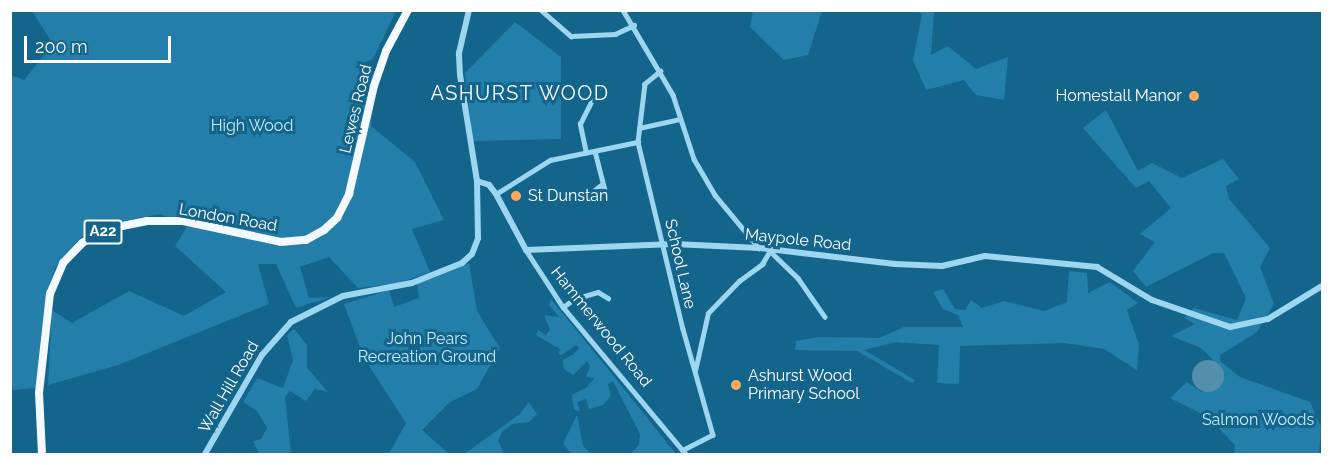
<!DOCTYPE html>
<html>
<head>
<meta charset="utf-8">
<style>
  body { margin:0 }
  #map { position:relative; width:1333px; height:465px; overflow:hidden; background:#14658c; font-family:Raleway,sans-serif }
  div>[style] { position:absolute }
  .green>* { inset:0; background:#237fa9 }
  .water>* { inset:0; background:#538fab }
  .round { border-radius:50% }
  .minor>* { height:4.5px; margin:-2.25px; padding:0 2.25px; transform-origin:2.25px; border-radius:2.25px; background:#9cd6f0 }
  .tertiary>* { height:6px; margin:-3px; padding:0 3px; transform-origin:3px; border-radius:3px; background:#9cd6f0 }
  .trunk>* { height:8px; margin:-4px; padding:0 4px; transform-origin:4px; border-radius:4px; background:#f2faff }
  .dots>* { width:16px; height:16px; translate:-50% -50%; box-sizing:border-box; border:3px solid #14658c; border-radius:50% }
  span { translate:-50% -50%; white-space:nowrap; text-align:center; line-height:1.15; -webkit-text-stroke:6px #14658c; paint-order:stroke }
  .shield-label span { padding:2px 4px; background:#14658c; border:2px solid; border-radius:4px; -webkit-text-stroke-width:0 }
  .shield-label { font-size:15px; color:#fff; font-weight:700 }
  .poi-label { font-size:16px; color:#fff }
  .right { translate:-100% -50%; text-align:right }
  .left { translate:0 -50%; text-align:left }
  .street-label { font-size:16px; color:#fff }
  .park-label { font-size:16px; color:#c3eafc }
  .quarter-label { font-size:20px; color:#fff; letter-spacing:1.5px }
  .frame { position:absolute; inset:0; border:12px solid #fff; pointer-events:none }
  .scale { position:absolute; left:24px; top:36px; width:147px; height:27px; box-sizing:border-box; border:3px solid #fff; border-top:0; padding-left:8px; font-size:18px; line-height:21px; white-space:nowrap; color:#fff; -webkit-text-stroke:4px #14658c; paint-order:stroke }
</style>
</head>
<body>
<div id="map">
  <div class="green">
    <i style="clip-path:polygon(32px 11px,396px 11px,373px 59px,355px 67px,376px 71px,371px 126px,415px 162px,444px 220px,412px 229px,430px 272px,398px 283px,358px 288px,329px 257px,300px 267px,309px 298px,331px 297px,296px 308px,276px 264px,258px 264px,269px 304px,118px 365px,48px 385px,52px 310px,72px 323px,129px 291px,184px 316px,226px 292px,175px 246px,188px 225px,160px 214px,107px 224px,80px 238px,55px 268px,44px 307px,36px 388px,11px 390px,10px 75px,24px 80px,53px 44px)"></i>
    <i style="clip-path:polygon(753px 11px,822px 11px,808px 55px,784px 60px,750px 27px)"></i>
    <i style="clip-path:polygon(915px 11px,934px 11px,931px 55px,948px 46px,976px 69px,1008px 57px,1004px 100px,976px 95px,964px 80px,926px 90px,913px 60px,922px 14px)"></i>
    <i style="clip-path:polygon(515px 22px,561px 57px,561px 139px,473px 141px,465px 73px)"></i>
    <i style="clip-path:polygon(1106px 110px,1138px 171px,1152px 163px,1182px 178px,1223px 159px,1239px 179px,1226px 186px,1229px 199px,1270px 248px,1260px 267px,1274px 304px,1257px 332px,1220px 355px,1221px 362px,1240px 377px,1310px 402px,1321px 427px,1319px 454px,1234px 454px,1235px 445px,1208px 417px,1170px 398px,1187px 382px,1202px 392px,1221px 368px,1201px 348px,1171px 336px,1195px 324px,1184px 318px,1194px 308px,1237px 320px,1246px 298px,1224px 253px,1213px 253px,1146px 287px,1133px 271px,1155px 242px,1140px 234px,1171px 208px,1149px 181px,1136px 188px,1083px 128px)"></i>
    <i style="clip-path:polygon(469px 263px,477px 311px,500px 348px,477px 389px,450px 402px,422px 430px,449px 454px,379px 454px,390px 452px,406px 423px,364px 358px,344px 304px,389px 290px,394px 307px,419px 298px,417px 283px)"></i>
    <i style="clip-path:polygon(1069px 271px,1087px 273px,1088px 293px,1110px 282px,1138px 303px,1127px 310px,1139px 345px,1137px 370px,1104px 349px,1065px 343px,960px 346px,959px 384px,937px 383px,939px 345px,896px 342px,864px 350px,915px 380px,912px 383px,857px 351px,795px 350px,796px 341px,818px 337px,879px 338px,904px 327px,963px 327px,958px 315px,943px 309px,933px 292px,943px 289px,955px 309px,965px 310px,971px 300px,982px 308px,1004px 301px,1044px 311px,1067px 302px)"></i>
    <i style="clip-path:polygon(551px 299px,612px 374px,676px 454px,630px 454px,639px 445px,640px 434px,613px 381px,608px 384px,611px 396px,603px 405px,589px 409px,586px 399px,577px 402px,580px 411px,574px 410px,572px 395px,601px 380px,586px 387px,595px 378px,586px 377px,590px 366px,587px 361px,573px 375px,564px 369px,563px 360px,574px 354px,579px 348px,576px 345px,562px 355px,558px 354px,560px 349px,536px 335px,538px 330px,546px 335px,550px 330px,544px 315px,559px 317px,549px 305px)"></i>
    <i style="clip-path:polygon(294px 329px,307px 345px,307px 368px,328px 392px,315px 389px,306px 401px,290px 391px,285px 397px,291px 454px,259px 454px,253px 441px,261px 439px,267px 428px,257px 411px,243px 402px,257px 378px,283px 388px,293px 360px,287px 335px)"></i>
    <i style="clip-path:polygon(529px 402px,537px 414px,529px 422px,512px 424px,502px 432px,498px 441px,504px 454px,464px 454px,520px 414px)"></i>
    <i style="clip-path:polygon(577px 415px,583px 446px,591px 454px,572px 454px,563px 444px)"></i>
  </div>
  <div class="water">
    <i class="round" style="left:1192px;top:360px;width:32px;height:32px"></i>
  </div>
  <div class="minor">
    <i style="left:541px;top:10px;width:40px;rotate:41deg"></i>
    <i style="left:571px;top:36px;width:44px;rotate:-2.6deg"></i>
    <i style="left:615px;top:34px;width:21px;rotate:-25deg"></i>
    <i style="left:623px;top:10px;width:99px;rotate:59.5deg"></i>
    <i style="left:673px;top:95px;width:67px;rotate:71.8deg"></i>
    <i style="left:694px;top:159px;width:42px;rotate:59.7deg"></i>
    <i style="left:715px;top:195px;width:69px;rotate:50.3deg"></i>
    <i style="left:661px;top:71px;width:21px;rotate:141deg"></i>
    <i style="left:645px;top:84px;width:58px;rotate:96.9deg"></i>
    <i style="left:638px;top:142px;width:192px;rotate:76.5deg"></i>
    <i style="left:683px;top:329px;width:110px;rotate:74.2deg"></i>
    <i style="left:713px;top:435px;width:34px;rotate:153deg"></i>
    <i style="left:639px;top:128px;width:42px;rotate:-12.4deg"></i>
    <i style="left:595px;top:151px;width:44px;rotate:75.7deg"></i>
    <i style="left:606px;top:194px;width:13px;rotate:162deg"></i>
    <i style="left:594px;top:198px;width:6px;rotate:-108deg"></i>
    <i style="left:592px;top:192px;width:11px;rotate:-38deg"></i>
    <i style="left:586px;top:153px;width:30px;rotate:-102deg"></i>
    <i style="left:580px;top:124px;width:40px;rotate:-63.4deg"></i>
    <i style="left:496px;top:194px;width:64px;rotate:-32.2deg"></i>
    <i style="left:550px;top:160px;width:90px;rotate:-11.6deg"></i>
    <i style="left:526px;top:250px;width:68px;rotate:57deg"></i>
    <i style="left:563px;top:307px;width:192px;rotate:50.1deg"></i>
    <i style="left:770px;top:251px;width:39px;rotate:44deg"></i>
    <i style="left:798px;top:278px;width:47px;rotate:55.3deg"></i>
    <i style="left:563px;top:307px;width:14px;rotate:-36deg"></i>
    <i style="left:574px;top:299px;width:25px;rotate:-16deg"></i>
    <i style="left:598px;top:292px;width:12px;rotate:31deg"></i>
    <i style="left:695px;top:371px;width:59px;rotate:-77.4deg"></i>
    <i style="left:708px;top:313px;width:45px;rotate:-45.9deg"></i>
    <i style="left:739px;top:281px;width:29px;rotate:-36deg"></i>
    <i style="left:762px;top:264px;width:17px;rotate:-59deg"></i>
  </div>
  <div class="tertiary">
    <i style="left:477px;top:181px;width:13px;rotate:18deg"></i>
    <i style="left:489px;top:185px;width:11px;rotate:52deg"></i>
    <i style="left:496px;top:194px;width:64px;rotate:61.8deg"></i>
    <i style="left:526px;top:250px;width:148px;rotate:-2.3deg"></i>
    <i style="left:674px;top:244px;width:85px;rotate:2.7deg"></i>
    <i style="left:759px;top:248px;width:137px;rotate:6.7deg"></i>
    <i style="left:895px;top:264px;width:47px;rotate:2.4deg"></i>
    <i style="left:942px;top:266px;width:44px;rotate:-13.1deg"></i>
    <i style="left:985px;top:256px;width:113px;rotate:5.6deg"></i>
    <i style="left:1097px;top:267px;width:64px;rotate:31deg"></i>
    <i style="left:1152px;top:300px;width:83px;rotate:19.1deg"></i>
    <i style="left:1230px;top:327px;width:39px;rotate:-12deg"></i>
    <i style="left:1268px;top:319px;width:63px;rotate:-31.4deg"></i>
    <i style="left:205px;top:454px;width:114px;rotate:-60.1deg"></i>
    <i style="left:262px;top:355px;width:44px;rotate:-48.7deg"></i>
    <i style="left:291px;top:322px;width:58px;rotate:-26.6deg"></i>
    <i style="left:343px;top:296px;width:70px;rotate:-10.7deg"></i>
    <i style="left:412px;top:283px;width:54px;rotate:-21.8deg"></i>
    <i style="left:462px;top:263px;width:13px;rotate:-42deg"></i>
    <i style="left:472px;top:254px;width:17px;rotate:-69deg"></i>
    <i style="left:478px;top:238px;width:57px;rotate:-91deg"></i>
    <i style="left:477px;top:181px;width:107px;rotate:-99.1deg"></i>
    <i style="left:460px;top:75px;width:22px;rotate:-93deg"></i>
    <i style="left:459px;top:53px;width:44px;rotate:-76.9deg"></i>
  </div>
  <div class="trunk">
    <i style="left:42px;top:454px;width:61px;rotate:-92.8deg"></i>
    <i style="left:39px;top:393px;width:100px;rotate:-83.7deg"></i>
    <i style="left:50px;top:294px;width:34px;rotate:-67deg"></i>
    <i style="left:63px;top:263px;width:28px;rotate:-46deg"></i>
    <i style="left:82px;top:243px;width:29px;rotate:-29deg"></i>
    <i style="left:107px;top:229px;width:41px;rotate:-11.3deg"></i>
    <i style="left:147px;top:221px;width:36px"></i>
    <i style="left:183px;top:221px;width:100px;rotate:12.1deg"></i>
    <i style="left:281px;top:242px;width:25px;rotate:-5deg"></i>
    <i style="left:306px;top:240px;width:21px;rotate:-29deg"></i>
    <i style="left:324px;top:230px;width:18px;rotate:-43deg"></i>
    <i style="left:337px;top:218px;width:27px;rotate:-63deg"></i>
    <i style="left:349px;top:194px;width:111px;rotate:-77deg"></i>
    <i style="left:374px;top:86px;width:37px;rotate:-71deg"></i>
    <i style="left:386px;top:51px;width:47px;rotate:-61.8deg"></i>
  </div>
  <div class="dots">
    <i style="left:1194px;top:96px;background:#ffa95c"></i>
    <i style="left:516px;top:196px;background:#ffa95c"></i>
    <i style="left:736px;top:385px;background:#ffa95c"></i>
  </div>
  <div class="shield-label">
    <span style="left:103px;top:232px">A22</span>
  </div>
  <div class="poi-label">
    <span class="right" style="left:1182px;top:96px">Homestall Manor</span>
    <span class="left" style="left:528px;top:196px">St Dunstan</span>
    <span class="left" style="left:748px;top:385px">Ashurst Wood<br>Primary School</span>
  </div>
  <div class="street-label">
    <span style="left:356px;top:109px;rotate:-76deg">Lewes Road</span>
    <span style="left:228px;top:218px;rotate:10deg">London Road</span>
    <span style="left:798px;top:240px;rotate:6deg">Maypole Road</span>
    <span style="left:680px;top:264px;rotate:77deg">School Lane</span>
    <span style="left:601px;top:327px;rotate:51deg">Hammerwood Road</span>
    <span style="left:229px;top:387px;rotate:-60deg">Wall Hill Road</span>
  </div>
  <div class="park-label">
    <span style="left:252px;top:126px">High Wood</span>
    <span style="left:427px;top:348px">John Pears<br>Recreation Ground</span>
    <span style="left:1258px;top:420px">Salmon Woods</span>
  </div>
  <div class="quarter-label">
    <span style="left:520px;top:93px">ASHURST WOOD</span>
  </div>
  <div class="frame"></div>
  <div class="scale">200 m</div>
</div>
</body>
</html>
